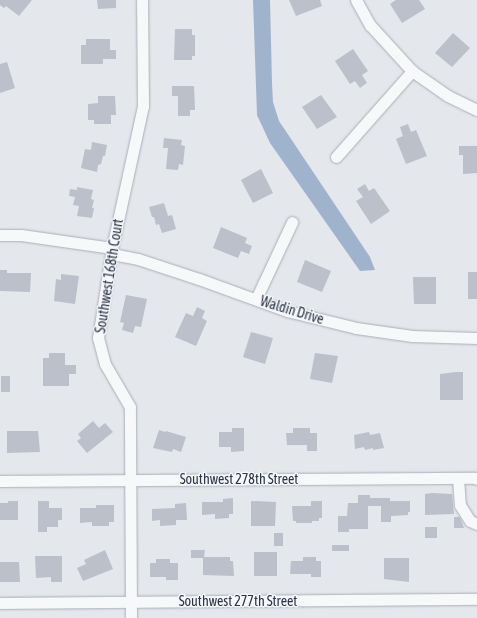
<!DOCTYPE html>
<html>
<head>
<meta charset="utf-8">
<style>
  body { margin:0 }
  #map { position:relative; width:477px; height:618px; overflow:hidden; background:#e4e7ec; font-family:"Asap Condensed",sans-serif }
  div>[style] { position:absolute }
  .water>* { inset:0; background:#9fb4cc }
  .building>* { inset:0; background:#bbc0ca }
  .roads { filter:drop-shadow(0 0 1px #a9aeb7) drop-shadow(0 0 1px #a9aeb7) }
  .minor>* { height:11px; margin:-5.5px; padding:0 5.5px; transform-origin:5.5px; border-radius:5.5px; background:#f7f8fa }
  span { translate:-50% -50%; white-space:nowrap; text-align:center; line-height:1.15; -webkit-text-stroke:3px #f4f6f9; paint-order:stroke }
  .street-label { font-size:14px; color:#2b3445 }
</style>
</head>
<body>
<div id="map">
  <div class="water">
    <i style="clip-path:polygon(253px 0,270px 0,272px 83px,273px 102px,279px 121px,370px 257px,375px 270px,360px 271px,270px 143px,257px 115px)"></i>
  </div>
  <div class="building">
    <i style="clip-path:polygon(0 0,32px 0,19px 16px,6px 6px,4px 8px,0 5px)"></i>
    <i style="clip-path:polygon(97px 0,116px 0,116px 8px,98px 9px)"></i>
    <i style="clip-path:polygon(289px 0,320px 0,322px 6px,296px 16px)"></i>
    <i style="clip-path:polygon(396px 0,419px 0,425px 9px,402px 23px,390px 4px)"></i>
    <i style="clip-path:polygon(175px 29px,192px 29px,192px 35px,195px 35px,195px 56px,192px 56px,192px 60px,174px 60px)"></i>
    <i style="clip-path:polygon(453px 33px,470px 48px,452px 67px,435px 53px)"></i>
    <i style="clip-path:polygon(86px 39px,110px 39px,110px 50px,116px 50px,116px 59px,103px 59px,103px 64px,81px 64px,81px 45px,86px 45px)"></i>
    <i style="clip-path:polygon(353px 49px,368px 71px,362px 75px,367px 83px,360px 88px,355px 81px,350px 84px,335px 61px)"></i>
    <i style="clip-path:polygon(7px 62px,15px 88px,0 93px,0 64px)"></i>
    <i style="clip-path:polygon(172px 86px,194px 86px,195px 110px,190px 110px,190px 116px,178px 116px,178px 96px,172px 96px)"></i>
    <i style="clip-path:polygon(321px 95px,337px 117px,317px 129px,302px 107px)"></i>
    <i style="clip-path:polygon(98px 96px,115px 96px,116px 115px,111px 115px,111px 124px,94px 124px,94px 120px,88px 120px,88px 104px,98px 103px)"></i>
    <i style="clip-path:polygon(408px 124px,411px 132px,416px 130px,427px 156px,406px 164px,396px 139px,403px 136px,400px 127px)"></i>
    <i style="clip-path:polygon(164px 138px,182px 140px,181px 145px,185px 146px,183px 165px,179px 164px,178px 170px,166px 169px,168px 148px,163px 148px)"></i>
    <i style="clip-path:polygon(92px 142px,107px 145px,105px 156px,103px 156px,101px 164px,98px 165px,97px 172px,81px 168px,85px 149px,91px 150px)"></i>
    <i style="clip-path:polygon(459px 146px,477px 146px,477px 173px,463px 174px,463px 155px,459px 155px)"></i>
    <i style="clip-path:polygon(261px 169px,273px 193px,253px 203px,241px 180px)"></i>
    <i style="clip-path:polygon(365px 184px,369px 191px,374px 188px,390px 211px,371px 224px,356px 201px,363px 197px,357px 189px)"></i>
    <i style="clip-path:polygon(77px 187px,93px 190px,91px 199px,94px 200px,92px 208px,94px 208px,92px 218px,77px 216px,79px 206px,73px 205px,75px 197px,69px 196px,70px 189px,77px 190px)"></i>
    <i style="clip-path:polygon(164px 203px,168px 216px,172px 215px,176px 229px,162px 233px,159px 224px,156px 225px,154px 217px,152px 217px,149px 207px)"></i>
    <i style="clip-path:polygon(221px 227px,247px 238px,245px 243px,252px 246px,249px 254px,241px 251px,238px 258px,213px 248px)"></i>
    <i style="clip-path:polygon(305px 260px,331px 271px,322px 292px,297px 282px)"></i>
    <i style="clip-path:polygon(0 270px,7px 270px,7px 273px,31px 273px,30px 292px,0 291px)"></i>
    <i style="clip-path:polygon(468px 272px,477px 272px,477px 299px,468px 299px)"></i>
    <i style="clip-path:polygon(61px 274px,79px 276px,75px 304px,54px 301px,56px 279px,61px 280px)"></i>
    <i style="clip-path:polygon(413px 277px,436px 277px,436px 304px,414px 304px)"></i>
    <i style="clip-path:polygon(126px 295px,147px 299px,141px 327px,135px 326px,133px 333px,122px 330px,124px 323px,120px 322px)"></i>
    <i style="clip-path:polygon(197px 307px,205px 311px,202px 318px,207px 321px,196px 346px,175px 337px,186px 313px,193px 316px)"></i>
    <i style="clip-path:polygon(251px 332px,273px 338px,265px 364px,243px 357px)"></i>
    <i style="clip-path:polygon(49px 353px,65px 353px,65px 365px,76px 365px,76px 374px,69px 374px,69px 386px,43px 386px,43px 358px,49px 358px)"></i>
    <i style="clip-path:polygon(315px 353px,338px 356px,332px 383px,310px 379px)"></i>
    <i style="clip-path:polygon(456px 372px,463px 372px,463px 400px,440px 400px,440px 374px)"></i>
    <i style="clip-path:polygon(1px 376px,10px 376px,10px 392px,1px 392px)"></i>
    <i style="clip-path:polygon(93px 421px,99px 428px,105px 423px,113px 432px,87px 453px,77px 441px,81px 438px,78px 434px)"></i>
    <i style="clip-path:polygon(232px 428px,244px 428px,244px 451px,231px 452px,231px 447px,219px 447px,219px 432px,232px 432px)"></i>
    <i style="clip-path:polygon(293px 428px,310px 428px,310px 433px,317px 433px,317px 451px,307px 451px,307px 445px,287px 445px,286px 433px,293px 433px)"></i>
    <i style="clip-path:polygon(159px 430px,165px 432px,166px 431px,186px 437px,181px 452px,173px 449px,172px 452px,153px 448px)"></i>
    <i style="clip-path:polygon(7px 431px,38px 431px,40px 452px,7px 453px)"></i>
    <i style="clip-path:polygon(369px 432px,370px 435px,380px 433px,384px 448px,373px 450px,373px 448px,365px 450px,364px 447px,355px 449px,354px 435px)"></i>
    <i style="clip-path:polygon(432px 493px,452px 494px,454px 514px,425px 515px,425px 494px)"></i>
    <i style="clip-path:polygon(358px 495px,370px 495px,370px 498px,390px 498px,390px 501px,410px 501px,410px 512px,408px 512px,408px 515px,391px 516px,391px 522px,381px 522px,381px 506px,368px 506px,368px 529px,349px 529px,349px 532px,338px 532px,338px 516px,347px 516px,348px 503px,358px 503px)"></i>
    <i style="clip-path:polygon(233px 498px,233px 514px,229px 514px,229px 518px,215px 519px,215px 514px,202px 515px,202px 502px,223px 502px,223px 499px)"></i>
    <i style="clip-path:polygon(8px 501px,18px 501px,18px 520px,0 520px,0 503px,8px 503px)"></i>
    <i style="clip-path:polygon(38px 501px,49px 501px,49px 508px,62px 508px,62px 520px,58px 520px,58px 527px,47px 527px,47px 532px,38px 532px)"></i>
    <i style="clip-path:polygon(251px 501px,276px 502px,275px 526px,251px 526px)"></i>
    <i style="clip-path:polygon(311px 501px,322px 501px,322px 518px,319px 518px,319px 521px,312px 521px,312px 523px,296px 523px,296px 521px,293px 521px,292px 506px,311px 506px)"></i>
    <i style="clip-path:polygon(186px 503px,187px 520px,176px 520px,176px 525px,160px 526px,160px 520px,152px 521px,152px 509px,175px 508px,175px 504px)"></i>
    <i style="clip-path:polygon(96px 505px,114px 505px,114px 522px,109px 522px,109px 526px,92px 526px,92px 522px,80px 523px,80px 508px,96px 508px)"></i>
    <i style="clip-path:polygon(454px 517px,460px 517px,464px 528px,454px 528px)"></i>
    <i style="clip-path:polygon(425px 527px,437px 527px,437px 538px,425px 538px)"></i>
    <i style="clip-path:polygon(274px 533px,283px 533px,283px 546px,274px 546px)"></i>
    <i style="clip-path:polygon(332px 545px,349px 545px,349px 551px,332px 551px)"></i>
    <i style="clip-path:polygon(105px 550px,113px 569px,83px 581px,77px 568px,86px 564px,84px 560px)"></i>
    <i style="clip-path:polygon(191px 550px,205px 550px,204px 557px,230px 557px,230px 561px,233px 561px,234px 576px,203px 575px,203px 558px,191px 558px)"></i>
    <i style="clip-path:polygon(254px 552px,277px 552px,277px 576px,254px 576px)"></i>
    <i style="clip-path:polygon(35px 556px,62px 556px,62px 582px,51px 582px,51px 577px,36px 578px)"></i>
    <i style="clip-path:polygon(303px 557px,316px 557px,316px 561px,321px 561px,321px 577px,311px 577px,311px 574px,290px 574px,291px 561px,303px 561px)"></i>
    <i style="clip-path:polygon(384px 558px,409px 558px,409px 582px,384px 579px)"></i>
    <i style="clip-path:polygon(156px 559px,170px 559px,170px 563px,178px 563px,178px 580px,166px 580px,166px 577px,150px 577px,150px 563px,156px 563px)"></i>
    <i style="clip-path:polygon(0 562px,19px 562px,20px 582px,0 582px)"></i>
  </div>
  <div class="roads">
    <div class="minor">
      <i style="left:356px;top:0;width:29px;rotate:61deg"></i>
      <i style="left:370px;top:25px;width:62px;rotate:47.6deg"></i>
      <i style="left:412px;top:71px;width:44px;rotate:34.8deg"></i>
      <i style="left:448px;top:96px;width:32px;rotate:26deg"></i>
      <i style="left:336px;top:157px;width:115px;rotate:-48.5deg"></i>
      <i style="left:0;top:235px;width:21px"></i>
      <i style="left:21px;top:235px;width:92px;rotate:8.1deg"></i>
      <i style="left:112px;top:254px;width:26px;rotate:11deg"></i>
      <i style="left:138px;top:259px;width:64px;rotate:18.2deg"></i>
      <i style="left:199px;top:279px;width:94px;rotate:20deg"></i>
      <i style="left:287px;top:311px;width:71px;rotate:13.8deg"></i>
      <i style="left:356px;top:328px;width:57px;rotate:8.1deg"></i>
      <i style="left:412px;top:336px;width:65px;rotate:1.8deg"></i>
      <i style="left:256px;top:299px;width:85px;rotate:-64.9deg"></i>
      <i style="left:458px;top:478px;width:27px;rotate:86deg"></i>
      <i style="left:460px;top:505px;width:19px;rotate:58deg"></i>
      <i style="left:470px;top:521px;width:8px;rotate:23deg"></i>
      <i style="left:0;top:481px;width:475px;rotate:-0.4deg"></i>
      <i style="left:475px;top:478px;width:2px;rotate:27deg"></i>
      <i style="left:0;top:603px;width:477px;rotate:-0.5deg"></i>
      <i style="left:131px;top:618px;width:211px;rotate:-90.3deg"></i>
      <i style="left:130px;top:407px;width:50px;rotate:-120.2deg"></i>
      <i style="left:105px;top:364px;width:27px;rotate:-105deg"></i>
      <i style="left:98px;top:338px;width:91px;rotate:-81.2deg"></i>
      <i style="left:112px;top:248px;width:145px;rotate:-77.7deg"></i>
      <i style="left:143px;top:106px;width:106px;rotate:-90.5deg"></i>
    </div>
  </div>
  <div class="street-label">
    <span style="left:109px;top:276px;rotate:-81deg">Southwest 168th Court</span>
    <span style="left:292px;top:310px;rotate:17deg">Waldin Drive</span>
    <span style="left:239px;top:479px">Southwest 278th Street</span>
    <span style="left:238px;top:601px">Southwest 277th Street</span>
  </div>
</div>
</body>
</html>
